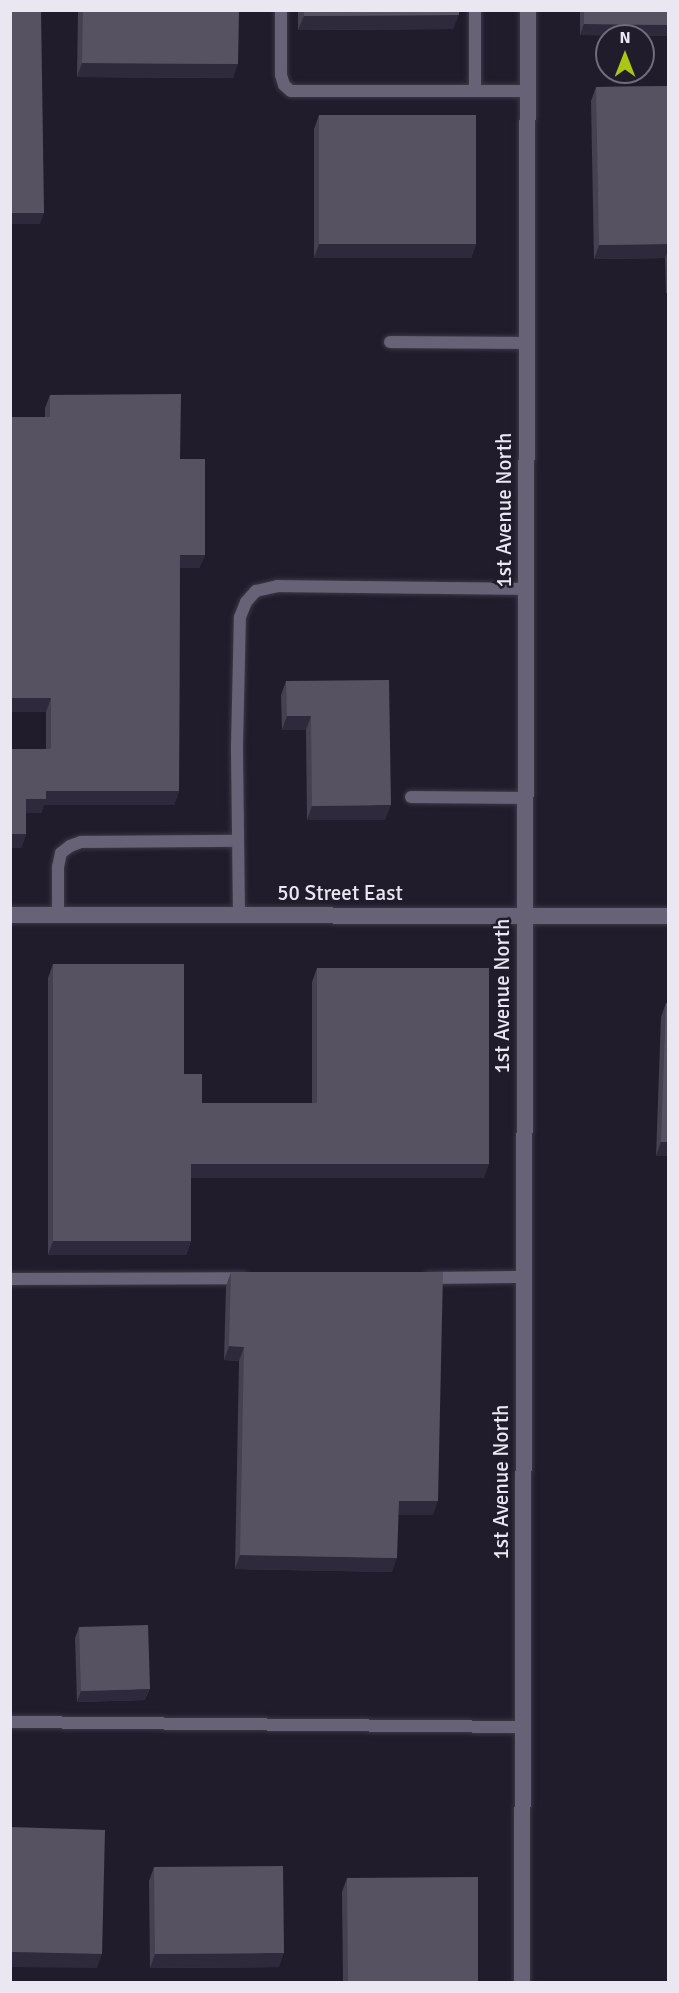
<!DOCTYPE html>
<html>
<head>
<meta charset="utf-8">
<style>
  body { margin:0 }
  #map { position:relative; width:679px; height:1993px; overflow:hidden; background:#211c2c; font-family:Signika,sans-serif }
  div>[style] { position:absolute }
  .roads { filter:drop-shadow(0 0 2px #3c3845) drop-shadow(0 0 2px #3c3845) }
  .service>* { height:12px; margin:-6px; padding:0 6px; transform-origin:6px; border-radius:6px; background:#686276 }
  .minor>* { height:16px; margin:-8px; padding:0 8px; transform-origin:8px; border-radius:8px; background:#686276 }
  .wall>* { inset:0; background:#454151 }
  .shaded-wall>* { inset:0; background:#2f2a3b }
  .building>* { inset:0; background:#575262 }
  span { translate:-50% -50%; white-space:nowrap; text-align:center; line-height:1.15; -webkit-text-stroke:5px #211c2c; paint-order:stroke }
  .street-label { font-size:21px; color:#eae7f2 }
  .frame { position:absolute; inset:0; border:12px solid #eae7f2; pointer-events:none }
  .north { position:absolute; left:595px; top:24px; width:60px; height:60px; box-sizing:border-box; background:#211c2c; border:2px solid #716d7b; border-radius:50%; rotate:0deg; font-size:16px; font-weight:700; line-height:24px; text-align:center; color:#eae7f2 }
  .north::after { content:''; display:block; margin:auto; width:21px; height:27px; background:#abc615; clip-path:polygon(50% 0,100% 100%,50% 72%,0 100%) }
</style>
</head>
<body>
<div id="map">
  <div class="roads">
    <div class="service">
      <i style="left:281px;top:10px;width:65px;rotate:90deg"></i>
      <i style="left:281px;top:75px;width:10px;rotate:73deg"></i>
      <i style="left:284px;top:85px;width:9px;rotate:41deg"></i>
      <i style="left:291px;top:91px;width:237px"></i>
      <i style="left:475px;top:91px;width:81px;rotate:-90deg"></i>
      <i style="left:390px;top:342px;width:137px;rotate:0.4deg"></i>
      <i style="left:411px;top:797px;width:114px;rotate:0.5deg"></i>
      <i style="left:58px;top:915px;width:48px;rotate:-90deg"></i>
      <i style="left:58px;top:867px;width:14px;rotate:-78deg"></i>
      <i style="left:61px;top:853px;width:11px;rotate:-38deg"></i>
      <i style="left:70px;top:846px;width:12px;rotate:-20deg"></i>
      <i style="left:81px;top:842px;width:157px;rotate:-0.4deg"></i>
      <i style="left:239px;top:915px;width:169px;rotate:-90.7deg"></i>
      <i style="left:237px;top:746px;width:129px;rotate:-88.7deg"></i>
      <i style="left:240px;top:617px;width:16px;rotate:-68deg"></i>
      <i style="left:246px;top:602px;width:15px;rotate:-48deg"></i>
      <i style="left:256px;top:591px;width:22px;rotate:-13deg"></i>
      <i style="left:277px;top:586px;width:249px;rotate:0.7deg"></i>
      <i style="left:429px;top:1278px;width:96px;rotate:-0.6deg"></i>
      <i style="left:10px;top:1279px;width:233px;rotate:-0.2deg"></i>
      <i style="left:10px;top:1722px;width:512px;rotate:0.56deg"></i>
    </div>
    <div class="minor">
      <i style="left:10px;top:915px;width:658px;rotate:0.09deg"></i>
      <i style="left:522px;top:1982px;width:1972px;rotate:-89.83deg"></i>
    </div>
  </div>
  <div class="wall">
    <i style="clip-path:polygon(78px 10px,239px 10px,233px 78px,77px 77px)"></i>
    <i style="clip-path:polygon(298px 10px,459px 10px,453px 29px,298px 30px)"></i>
    <i style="clip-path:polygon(580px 10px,669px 10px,669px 36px,580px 35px)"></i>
    <i style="clip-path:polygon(669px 86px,669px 293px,666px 293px,665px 258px,594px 259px,591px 101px,596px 87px)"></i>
    <i style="clip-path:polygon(319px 115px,476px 244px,471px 258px,314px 258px,314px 129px)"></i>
    <i style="clip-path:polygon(50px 395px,180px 459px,205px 555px,199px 568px,180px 568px,179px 791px,174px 805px,44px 805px,41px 813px,26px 813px,26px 834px,21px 848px,10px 848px,46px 749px,46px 712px,10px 712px,45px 417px,45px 408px)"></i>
    <i style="clip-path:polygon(286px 681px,385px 820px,307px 820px,306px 730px,282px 730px,281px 695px)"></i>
    <i style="clip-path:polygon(53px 964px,184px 1074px,202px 1103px,312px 1103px,312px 982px,317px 968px,484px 1178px,191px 1178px,191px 1241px,186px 1255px,48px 1255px,48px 978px)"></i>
    <i style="clip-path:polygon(666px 1003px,669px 1003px,669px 1156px,656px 1156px,661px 1017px)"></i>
    <i style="clip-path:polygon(231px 1272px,433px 1515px,398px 1515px,392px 1572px,235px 1569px,239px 1361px,224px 1360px,226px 1286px)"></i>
    <i style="clip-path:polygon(79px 1627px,145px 1700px,77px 1702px,75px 1638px)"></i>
    <i style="clip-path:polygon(154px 1867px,279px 1967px,150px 1968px,149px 1881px)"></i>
    <i style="clip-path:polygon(347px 1878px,478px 1983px,343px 1983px,342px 1892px)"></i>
  </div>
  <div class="shaded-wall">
    <i style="clip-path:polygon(459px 15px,453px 29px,298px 30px,304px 16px)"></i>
    <i style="clip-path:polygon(584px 24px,669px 25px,669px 36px,580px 35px)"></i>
    <i style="clip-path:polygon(82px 63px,238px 64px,233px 78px,77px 77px)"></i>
    <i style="clip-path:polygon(10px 213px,44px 213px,40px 224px,10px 224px)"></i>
    <i style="clip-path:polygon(319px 244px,476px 244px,471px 258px,314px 258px)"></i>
    <i style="clip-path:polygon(669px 244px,669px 249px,665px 258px,594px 259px,599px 245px)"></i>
    <i style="clip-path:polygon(180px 555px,205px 555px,199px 568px,175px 568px)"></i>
    <i style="clip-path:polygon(10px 698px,51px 698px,46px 712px,10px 712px)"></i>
    <i style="clip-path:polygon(287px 716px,311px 716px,306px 730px,282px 730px)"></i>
    <i style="clip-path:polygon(46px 791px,179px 791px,174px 805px,44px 805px,41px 813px,21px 813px,26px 799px)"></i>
    <i style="clip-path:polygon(391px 805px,385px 820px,307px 820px,312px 806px)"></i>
    <i style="clip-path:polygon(10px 834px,26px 834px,21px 848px,10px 848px)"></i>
    <i style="clip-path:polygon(661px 1142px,669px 1142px,669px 1156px,656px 1156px)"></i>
    <i style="clip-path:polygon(191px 1164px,489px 1164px,484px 1178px,186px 1178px)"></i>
    <i style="clip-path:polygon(53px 1241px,191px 1241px,186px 1255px,48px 1255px)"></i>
    <i style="clip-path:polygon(229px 1346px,244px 1347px,239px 1361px,224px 1360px)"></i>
    <i style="clip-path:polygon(399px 1501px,438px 1501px,433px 1515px,393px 1515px)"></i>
    <i style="clip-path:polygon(240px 1555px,397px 1558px,392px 1572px,235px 1569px)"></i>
    <i style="clip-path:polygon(150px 1689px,145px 1700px,77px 1702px,81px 1691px)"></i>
    <i style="clip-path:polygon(10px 1952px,102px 1954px,97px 1968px,10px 1967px)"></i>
    <i style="clip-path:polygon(284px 1953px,279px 1967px,150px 1968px,155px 1954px)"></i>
  </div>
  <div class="building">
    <i style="clip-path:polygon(10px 10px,41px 10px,44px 213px,10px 213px)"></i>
    <i style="clip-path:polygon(83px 10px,239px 10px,238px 64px,82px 63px)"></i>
    <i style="clip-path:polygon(304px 10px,459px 10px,459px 15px,304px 16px)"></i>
    <i style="clip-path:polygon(584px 10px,669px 10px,669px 25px,584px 24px)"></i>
    <i style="clip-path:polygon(669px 86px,669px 244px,599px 245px,596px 87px)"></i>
    <i style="clip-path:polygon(319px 115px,476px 115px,476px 244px,319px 244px)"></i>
    <i style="clip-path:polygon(181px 394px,180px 459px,205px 459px,205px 555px,180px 555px,179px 791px,46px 791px,46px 799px,26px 799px,26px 834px,10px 834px,10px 749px,51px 749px,51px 698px,10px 698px,10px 417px,50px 417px,50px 395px)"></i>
    <i style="clip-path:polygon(389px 680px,391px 805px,312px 806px,311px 716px,287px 716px,286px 681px)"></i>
    <i style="clip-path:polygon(53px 964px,184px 964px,184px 1074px,202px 1074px,202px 1103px,317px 1103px,317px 968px,489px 968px,489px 1164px,191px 1164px,191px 1241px,53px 1241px)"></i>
    <i style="clip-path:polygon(666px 1003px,669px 1003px,669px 1142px,661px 1142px)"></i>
    <i style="clip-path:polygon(231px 1272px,443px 1272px,438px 1501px,399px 1501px,397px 1558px,240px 1555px,244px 1347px,229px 1346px)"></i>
    <i style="clip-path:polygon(148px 1625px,150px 1689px,81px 1691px,79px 1627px)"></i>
    <i style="clip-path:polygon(10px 1827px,105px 1830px,102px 1954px,10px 1952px)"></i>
    <i style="clip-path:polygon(283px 1866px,284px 1953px,155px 1954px,154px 1867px)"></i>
    <i style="clip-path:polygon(478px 1877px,478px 1983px,348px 1983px,347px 1878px)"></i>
  </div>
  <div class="street-label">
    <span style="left:504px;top:510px;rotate:-90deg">1st Avenue North</span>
    <span style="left:340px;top:893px">50 Street East</span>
    <span style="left:502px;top:996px;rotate:-90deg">1st Avenue North</span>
    <span style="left:501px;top:1482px;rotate:-90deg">1st Avenue North</span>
  </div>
  <div class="frame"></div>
  <div class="north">N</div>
</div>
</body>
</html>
